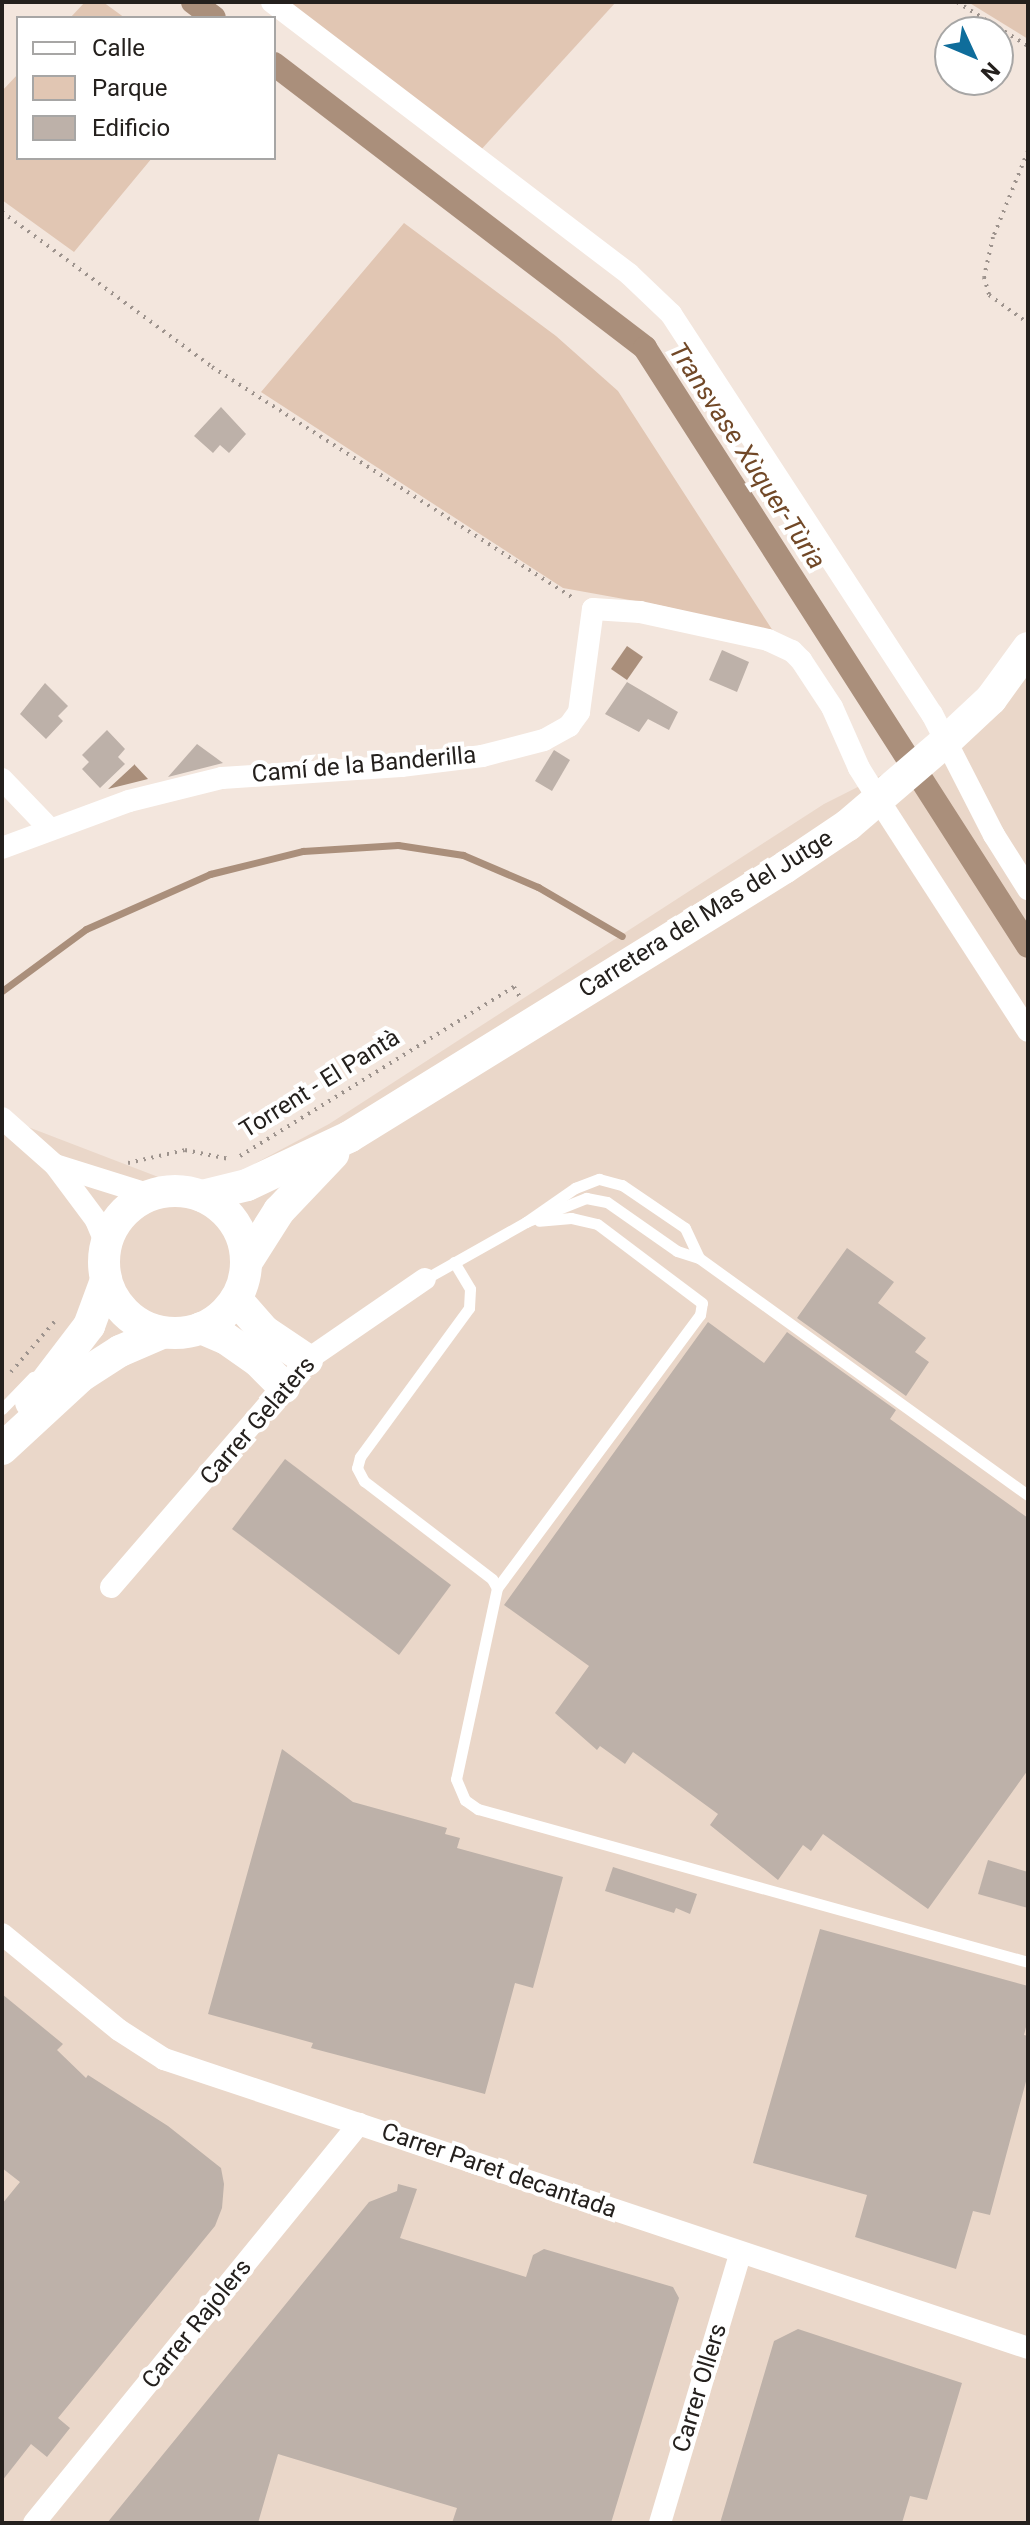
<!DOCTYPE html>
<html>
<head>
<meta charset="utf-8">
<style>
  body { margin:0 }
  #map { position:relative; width:1030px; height:2525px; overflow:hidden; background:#f3e6dd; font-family:Roboto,sans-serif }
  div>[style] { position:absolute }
  .built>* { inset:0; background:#ead7c9 }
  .green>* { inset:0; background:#e1c6b3 }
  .water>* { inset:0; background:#aa8f7b }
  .stream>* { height:7px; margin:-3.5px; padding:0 3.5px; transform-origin:3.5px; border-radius:3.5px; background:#aa8f7b }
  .canal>* { height:24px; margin:-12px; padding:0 12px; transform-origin:12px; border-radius:12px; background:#aa8f7b }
  .building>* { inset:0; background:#bdb1a9 }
  .path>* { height:4px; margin-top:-2px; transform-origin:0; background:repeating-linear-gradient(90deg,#9d938d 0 2px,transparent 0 8px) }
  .lane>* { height:11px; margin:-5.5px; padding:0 5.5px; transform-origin:5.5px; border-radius:5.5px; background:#fff }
  .street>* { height:22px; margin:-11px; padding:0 11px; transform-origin:11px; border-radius:11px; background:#fff }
  .secondary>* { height:32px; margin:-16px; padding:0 16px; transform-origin:16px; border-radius:16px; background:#fff }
  .secondary>.ring { margin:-16px; padding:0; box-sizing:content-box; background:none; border:32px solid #fff; border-radius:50% }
  span { translate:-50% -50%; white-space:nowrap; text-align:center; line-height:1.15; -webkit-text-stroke:8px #fff; paint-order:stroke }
  .street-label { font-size:24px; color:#24201d }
  .water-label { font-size:26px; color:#714827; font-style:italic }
  .frame { position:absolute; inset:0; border:4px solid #24201d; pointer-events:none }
  .legend { position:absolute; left:16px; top:16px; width:260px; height:144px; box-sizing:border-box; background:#fff; border:2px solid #a7a6a5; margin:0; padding:10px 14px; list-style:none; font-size:24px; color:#24201d }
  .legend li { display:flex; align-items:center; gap:16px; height:40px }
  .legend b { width:40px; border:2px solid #a7a6a5 }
  .north { position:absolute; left:934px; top:16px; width:80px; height:80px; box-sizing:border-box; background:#fff; border:2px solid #a7a6a5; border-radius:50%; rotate:134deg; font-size:22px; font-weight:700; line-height:32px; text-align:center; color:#24201d }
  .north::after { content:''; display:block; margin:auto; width:28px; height:36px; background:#0f6d9b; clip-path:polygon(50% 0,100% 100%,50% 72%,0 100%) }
</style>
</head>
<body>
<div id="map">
  <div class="built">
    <i style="clip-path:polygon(1028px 651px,1028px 2523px,2px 2523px,2px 1117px,200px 1193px,329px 1124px,824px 804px,961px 735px)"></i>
  </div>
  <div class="green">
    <i style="clip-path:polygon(85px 2px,103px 2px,125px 18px,70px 18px)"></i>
    <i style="clip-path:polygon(288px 2px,616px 2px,479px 152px)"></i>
    <i style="clip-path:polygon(968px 2px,1028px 2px,1028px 39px)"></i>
    <i style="clip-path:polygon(18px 74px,18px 158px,152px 158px,74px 252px,2px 200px,2px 91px)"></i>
    <i style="clip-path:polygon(404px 223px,556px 336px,618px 391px,775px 634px,663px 606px,563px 588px,261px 392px)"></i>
  </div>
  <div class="water">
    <i style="clip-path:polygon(627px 646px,643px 657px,627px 680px,611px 669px)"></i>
    <i style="clip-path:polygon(134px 764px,148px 779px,108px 789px,134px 765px)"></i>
  </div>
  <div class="stream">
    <i style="left:2px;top:991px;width:104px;rotate:-36.4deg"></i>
    <i style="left:86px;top:929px;width:136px;rotate:-23.9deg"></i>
    <i style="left:210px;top:874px;width:96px;rotate:-13.9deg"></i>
    <i style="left:303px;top:851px;width:95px;rotate:-3.6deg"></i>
    <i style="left:398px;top:845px;width:66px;rotate:8.7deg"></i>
    <i style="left:463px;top:855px;width:82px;rotate:23.1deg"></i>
    <i style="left:538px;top:887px;width:97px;rotate:30.3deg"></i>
  </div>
  <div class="canal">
    <i style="left:193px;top:2px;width:26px;rotate:37deg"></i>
    <i style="left:274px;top:64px;width:467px;rotate:37.4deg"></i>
    <i style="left:645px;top:348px;width:710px;rotate:57.36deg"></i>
  </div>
  <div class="building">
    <i style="clip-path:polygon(221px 407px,246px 434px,229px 453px,220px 445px,213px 453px,194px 436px)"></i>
    <i style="clip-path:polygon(722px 650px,749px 662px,737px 692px,709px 680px)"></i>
    <i style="clip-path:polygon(627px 682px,678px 712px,669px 730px,648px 719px,639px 732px,605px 714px)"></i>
    <i style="clip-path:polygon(45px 683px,68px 706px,58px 716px,63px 721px,46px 739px,20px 714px)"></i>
    <i style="clip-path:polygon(107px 730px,125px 749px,118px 757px,125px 764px,100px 788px,82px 769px,89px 762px,82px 755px)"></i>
    <i style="clip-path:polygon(197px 744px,223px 763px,168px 777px)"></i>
    <i style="clip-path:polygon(554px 750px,570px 760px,552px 791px,535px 781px)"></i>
    <i style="clip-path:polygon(847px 1248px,894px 1282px,878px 1303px,926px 1338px,915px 1352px,929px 1362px,906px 1396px,797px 1318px)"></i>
    <i style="clip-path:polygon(708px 1322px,764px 1363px,787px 1332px,896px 1410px,890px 1419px,1028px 1518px,1028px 1770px,928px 1909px,823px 1834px,811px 1851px,803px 1845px,778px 1880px,710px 1825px,718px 1814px,633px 1752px,625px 1764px,600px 1746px,597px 1750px,555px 1713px,589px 1666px,504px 1605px)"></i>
    <i style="clip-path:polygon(285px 1459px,451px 1585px,399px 1655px,232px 1529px)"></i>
    <i style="clip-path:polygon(282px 1749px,353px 1802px,447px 1828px,445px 1834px,460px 1838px,457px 1848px,563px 1877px,533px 1988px,515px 1983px,485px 2094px,311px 2048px,313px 2043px,208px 2014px)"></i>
    <i style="clip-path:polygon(988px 1860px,1028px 1872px,1028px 1908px,978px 1894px)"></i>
    <i style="clip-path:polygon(613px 1867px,697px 1894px,690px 1914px,676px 1908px,674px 1913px,605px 1891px)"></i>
    <i style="clip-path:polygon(820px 1929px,1028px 1986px,1028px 2019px,1024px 2035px,1028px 2036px,1028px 2074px,990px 2215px,973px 2211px,956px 2269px,855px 2237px,867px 2195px,753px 2163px)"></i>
    <i style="clip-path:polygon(2px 1994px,63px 2044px,57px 2050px,86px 2078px,88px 2075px,168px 2126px,221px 2168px,224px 2184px,222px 2208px,215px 2226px,58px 2418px,70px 2428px,47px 2457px,31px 2444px,2px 2481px,2px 2204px,20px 2182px,2px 2168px)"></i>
    <i style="clip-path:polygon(398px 2184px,417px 2189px,400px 2238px,526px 2277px,533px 2255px,544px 2249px,673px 2287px,679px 2298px,611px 2523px,452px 2523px,457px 2508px,278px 2454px,258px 2523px,107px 2523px,369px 2202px,397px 2191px)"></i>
    <i style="clip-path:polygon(798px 2329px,962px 2383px,927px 2500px,910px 2496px,902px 2523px,720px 2523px,774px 2341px)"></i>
  </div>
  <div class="path">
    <i style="left:957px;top:2px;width:84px;rotate:31.8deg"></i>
    <i style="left:1028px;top:151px;width:93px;rotate:112.1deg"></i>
    <i style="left:993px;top:237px;width:41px;rotate:102.7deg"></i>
    <i style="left:984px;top:277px;width:19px;rotate:74deg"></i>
    <i style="left:989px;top:295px;width:48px;rotate:35.7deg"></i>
    <i style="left:2px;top:212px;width:261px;rotate:36.4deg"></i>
    <i style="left:212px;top:367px;width:429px;rotate:32.6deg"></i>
    <i style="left:240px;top:1156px;width:322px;rotate:-31.7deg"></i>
    <i style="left:514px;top:987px;width:14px;rotate:60deg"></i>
    <i style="left:128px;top:1163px;width:58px;rotate:-12.8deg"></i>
    <i style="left:185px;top:1150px;width:45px;rotate:11.6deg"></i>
    <i style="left:11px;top:1372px;width:67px;rotate:-49.2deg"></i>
  </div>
  <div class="lane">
    <i style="left:526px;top:1222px;width:65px;rotate:-21.8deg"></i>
    <i style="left:586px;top:1198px;width:21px;rotate:11deg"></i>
    <i style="left:607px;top:1202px;width:85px;rotate:35deg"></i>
    <i style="left:677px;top:1251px;width:23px;rotate:18deg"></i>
    <i style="left:699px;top:1258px;width:405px;rotate:35.8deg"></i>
    <i style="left:454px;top:1262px;width:31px;rotate:59deg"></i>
    <i style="left:470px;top:1289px;width:19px;rotate:93deg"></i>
    <i style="left:469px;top:1308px;width:185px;rotate:126.2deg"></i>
    <i style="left:360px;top:1457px;width:11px;rotate:105deg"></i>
    <i style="left:357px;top:1468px;width:15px;rotate:62deg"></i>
    <i style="left:364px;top:1481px;width:161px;rotate:37.4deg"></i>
    <i style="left:492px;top:1579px;width:10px;rotate:61deg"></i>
    <i style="left:497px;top:1588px;width:195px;rotate:102.1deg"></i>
    <i style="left:456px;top:1779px;width:23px;rotate:67deg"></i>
    <i style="left:465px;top:1800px;width:16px;rotate:35deg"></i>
    <i style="left:478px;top:1809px;width:571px;rotate:15.55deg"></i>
    <i style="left:425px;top:1279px;width:116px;rotate:-29.4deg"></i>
    <i style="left:526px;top:1222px;width:60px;rotate:-34.8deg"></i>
    <i style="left:575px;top:1188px;width:26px;rotate:-21deg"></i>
    <i style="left:599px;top:1179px;width:24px;rotate:15deg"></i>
    <i style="left:622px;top:1185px;width:76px;rotate:34.3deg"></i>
    <i style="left:685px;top:1228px;width:33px;rotate:65deg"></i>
    <i style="left:2px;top:1409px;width:45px;rotate:-45.9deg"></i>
    <i style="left:497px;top:1588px;width:340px;rotate:-53.4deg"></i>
    <i style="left:700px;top:1315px;width:12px;rotate:-81deg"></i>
    <i style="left:702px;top:1303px;width:131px;rotate:-143deg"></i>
    <i style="left:597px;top:1224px;width:27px;rotate:-167deg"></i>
    <i style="left:571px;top:1218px;width:32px;rotate:175deg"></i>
  </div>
  <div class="street">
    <i style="left:272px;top:2px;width:449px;rotate:37.3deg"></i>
    <i style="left:629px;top:274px;width:58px;rotate:43.6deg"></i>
    <i style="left:671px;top:314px;width:478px;rotate:56.9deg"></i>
    <i style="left:932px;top:714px;width:136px;rotate:62.9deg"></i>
    <i style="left:994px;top:835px;width:64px;rotate:57.8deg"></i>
    <i style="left:2px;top:779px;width:69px;rotate:46.2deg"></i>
    <i style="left:2px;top:848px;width:135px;rotate:-20.3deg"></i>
    <i style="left:129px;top:801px;width:96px;rotate:-13.9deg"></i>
    <i style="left:222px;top:778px;width:179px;rotate:-3.8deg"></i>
    <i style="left:401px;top:766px;width:82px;rotate:-7deg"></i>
    <i style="left:482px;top:756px;width:64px;rotate:-14.5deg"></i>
    <i style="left:544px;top:740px;width:29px;rotate:-29deg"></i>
    <i style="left:569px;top:726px;width:17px;rotate:-54deg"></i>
    <i style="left:579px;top:712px;width:104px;rotate:-82.3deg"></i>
    <i style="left:593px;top:609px;width:47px;rotate:3.7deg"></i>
    <i style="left:640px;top:612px;width:131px;rotate:12.3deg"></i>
    <i style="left:768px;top:640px;width:26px;rotate:25deg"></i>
    <i style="left:792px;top:651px;width:13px;rotate:45deg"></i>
    <i style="left:801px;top:660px;width:56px;rotate:56.6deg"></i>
    <i style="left:832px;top:707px;width:67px;rotate:66.1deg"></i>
    <i style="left:859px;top:768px;width:36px;rotate:58deg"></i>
    <i style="left:878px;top:799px;width:276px;rotate:57.1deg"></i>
    <i style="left:2px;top:1118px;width:71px;rotate:41.6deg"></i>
    <i style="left:106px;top:1244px;width:26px;rotate:-113deg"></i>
    <i style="left:96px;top:1220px;width:69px;rotate:-126.7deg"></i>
    <i style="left:55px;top:1165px;width:101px;rotate:17.4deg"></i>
    <i style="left:111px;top:1587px;width:300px;rotate:-49.2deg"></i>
    <i style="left:307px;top:1360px;width:143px;rotate:-34.5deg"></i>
    <i style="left:2px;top:1934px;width:151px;rotate:39.4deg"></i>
    <i style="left:119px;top:2030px;width:54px;rotate:32.8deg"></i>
    <i style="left:164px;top:2059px;width:911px;rotate:18.49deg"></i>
    <i style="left:34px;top:2523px;width:515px;rotate:-50.84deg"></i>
    <i style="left:660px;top:2523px;width:281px;rotate:-73.4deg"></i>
  </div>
  <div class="secondary">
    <i class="ring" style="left:104px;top:1191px;width:110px;height:110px"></i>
    <i style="left:202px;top:1196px;width:46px;rotate:-13.7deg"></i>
    <i style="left:247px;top:1185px;width:113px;rotate:-25.2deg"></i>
    <i style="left:349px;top:1137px;width:511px;rotate:-31.73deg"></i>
    <i style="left:784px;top:868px;width:77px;rotate:-33.9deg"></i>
    <i style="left:848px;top:825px;width:128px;rotate:-40.6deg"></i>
    <i style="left:945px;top:742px;width:63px;rotate:-43.1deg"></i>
    <i style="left:991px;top:699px;width:63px;rotate:-54deg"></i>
    <i style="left:246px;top:1263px;width:62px;rotate:-57.6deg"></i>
    <i style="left:279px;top:1211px;width:79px;rotate:-46.5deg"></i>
    <i style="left:236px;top:1299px;width:43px;rotate:48.8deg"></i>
    <i style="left:264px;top:1331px;width:52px;rotate:34deg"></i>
    <i style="left:201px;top:1328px;width:26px;rotate:23deg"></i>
    <i style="left:225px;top:1338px;width:40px;rotate:34.9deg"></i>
    <i style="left:258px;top:1361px;width:37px;rotate:45deg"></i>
    <i style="left:31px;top:1402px;width:96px;rotate:-52.7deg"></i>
    <i style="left:89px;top:1326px;width:49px;rotate:-69.7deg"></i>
    <i style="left:2px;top:1449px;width:108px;rotate:-42.7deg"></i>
    <i style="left:81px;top:1376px;width:46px;rotate:-32.7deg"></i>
    <i style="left:120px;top:1351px;width:46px;rotate:-23.2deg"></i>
  </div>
  <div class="street-label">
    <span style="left:364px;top:765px;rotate:-5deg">Camí de la Banderilla</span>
    <span style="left:706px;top:914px;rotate:-32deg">Carretera del Mas del Jutge</span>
    <span style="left:320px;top:1084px;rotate:-32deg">Torrent - El Pantà</span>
    <span style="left:258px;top:1421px;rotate:-49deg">Carrer Gelaters</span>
    <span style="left:499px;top:2171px;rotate:19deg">Carrer Paret decantada</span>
    <span style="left:197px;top:2324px;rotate:-51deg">Carrer Rajolers</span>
    <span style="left:700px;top:2388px;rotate:-73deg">Carrer Ollers</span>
  </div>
  <div class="water-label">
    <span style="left:747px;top:456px;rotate:57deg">Transvase Xùquer-Tùria</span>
  </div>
  <div class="frame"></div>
  <ul class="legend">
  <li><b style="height:10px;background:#fff"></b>Calle</li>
  <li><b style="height:22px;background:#e1c6b3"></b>Parque</li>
  <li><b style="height:22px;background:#bdb1a9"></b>Edificio</li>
  </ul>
  <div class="north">N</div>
</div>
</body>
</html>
